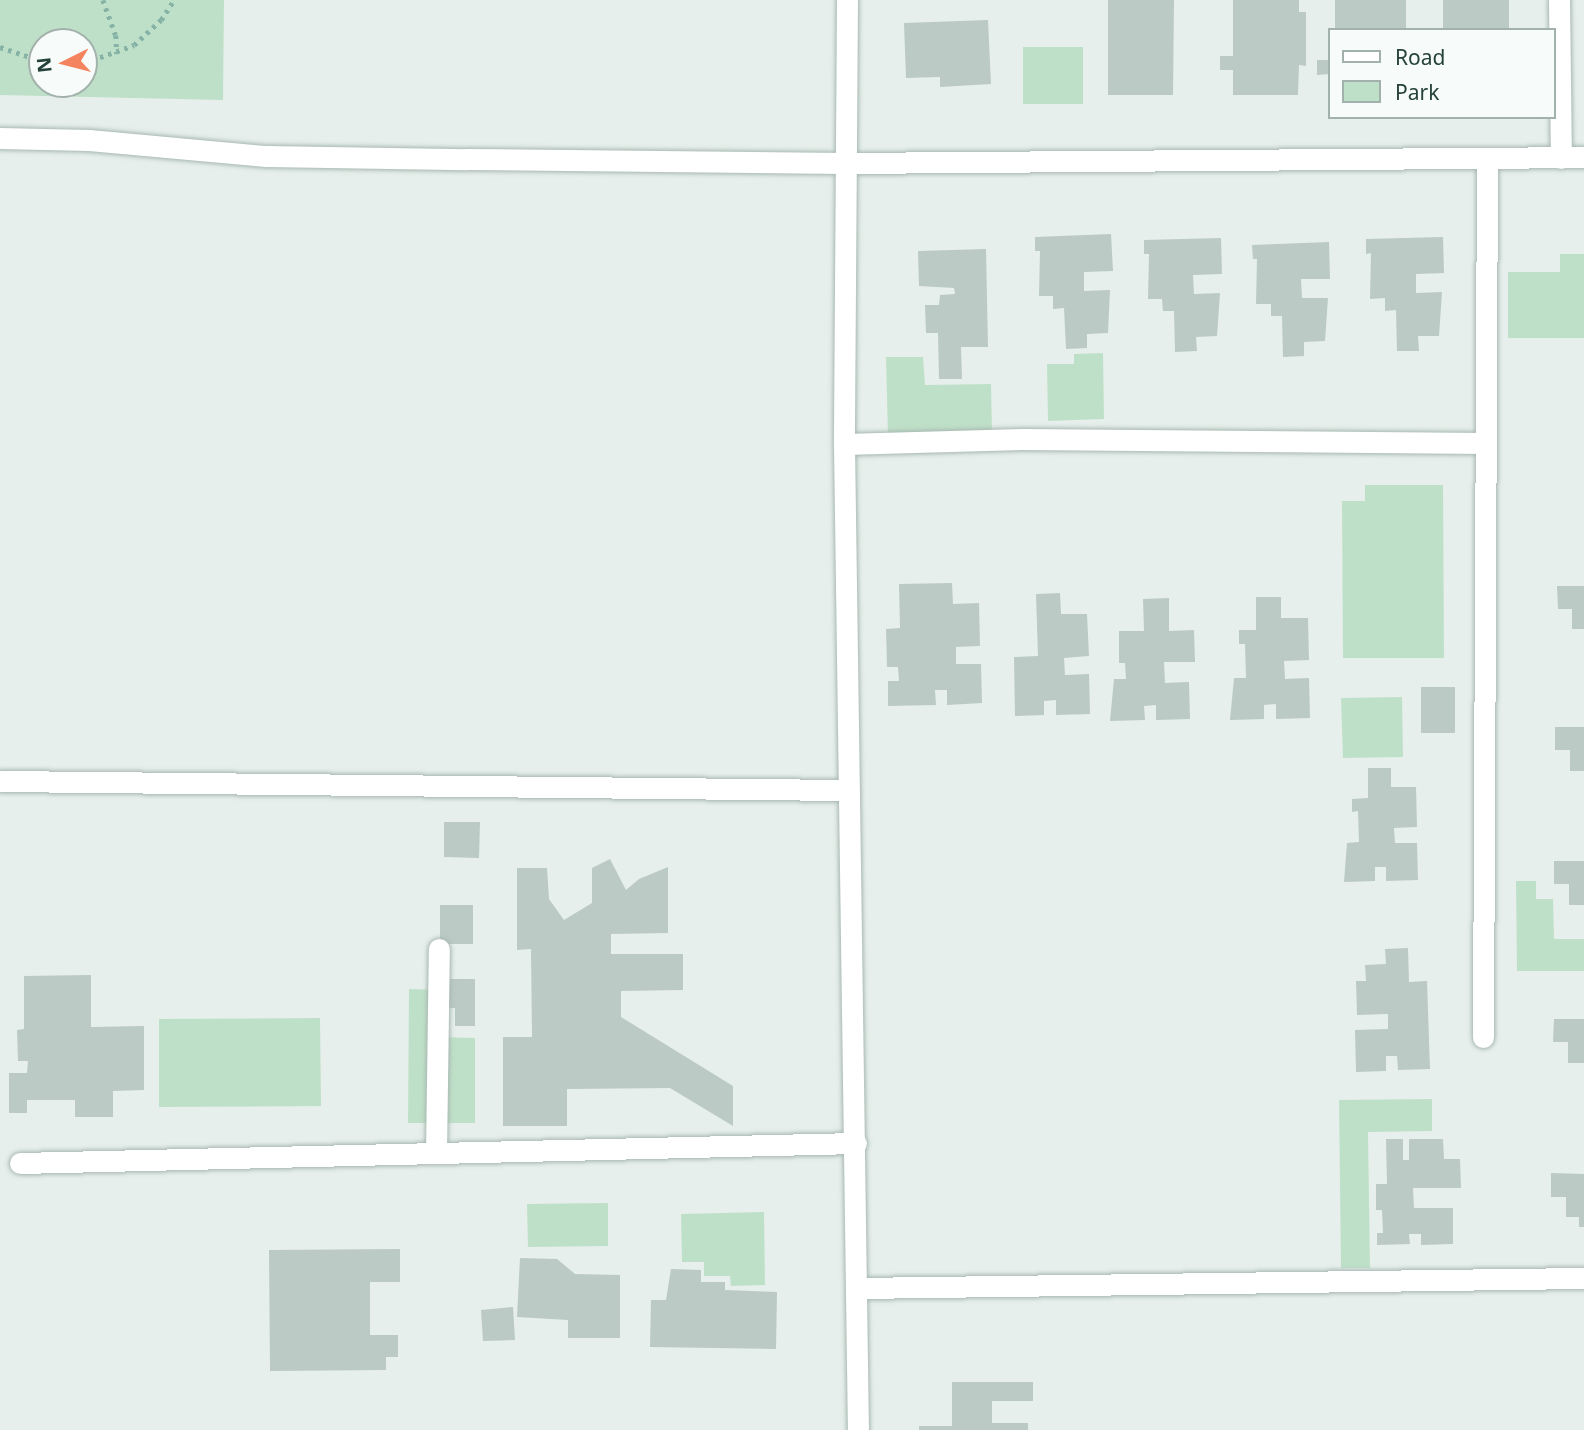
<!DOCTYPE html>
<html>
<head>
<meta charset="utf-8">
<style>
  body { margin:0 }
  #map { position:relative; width:1584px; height:1430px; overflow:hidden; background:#e6efeb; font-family:"Noto Sans",sans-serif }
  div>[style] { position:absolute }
  .green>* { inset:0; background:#bfe0c8 }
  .building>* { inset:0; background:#bbcac4 }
  .path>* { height:4.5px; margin-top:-2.25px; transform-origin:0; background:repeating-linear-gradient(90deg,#86b3a5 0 3.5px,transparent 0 8.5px) }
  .roads { filter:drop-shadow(0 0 2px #a8b8b2) drop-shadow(0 0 2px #a8b8b2) }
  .minor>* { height:21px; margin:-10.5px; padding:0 10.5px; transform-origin:10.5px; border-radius:10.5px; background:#fff }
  span { translate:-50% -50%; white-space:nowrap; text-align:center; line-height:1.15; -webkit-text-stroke:7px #f7fbf9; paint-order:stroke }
  .legend { position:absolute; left:1328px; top:28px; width:228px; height:91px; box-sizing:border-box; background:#f7fbf9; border:2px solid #a3b1ad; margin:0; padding:9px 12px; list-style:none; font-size:21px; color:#24423a }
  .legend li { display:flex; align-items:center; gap:14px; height:35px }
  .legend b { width:35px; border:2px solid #a3b1ad }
  .north { position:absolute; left:28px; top:28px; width:70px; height:70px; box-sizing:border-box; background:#f7fbf9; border:2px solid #a3b1ad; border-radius:50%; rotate:264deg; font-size:19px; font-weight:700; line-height:28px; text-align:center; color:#24423a }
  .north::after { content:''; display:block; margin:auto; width:24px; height:32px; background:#f4845f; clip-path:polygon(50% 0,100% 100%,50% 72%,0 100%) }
</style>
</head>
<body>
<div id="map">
  <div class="green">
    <i style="clip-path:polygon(evenodd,0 0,224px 0,223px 100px,0 95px,0 0,42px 42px,84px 42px,84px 84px,42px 84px,42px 42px)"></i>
    <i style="clip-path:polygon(1023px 47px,1083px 47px,1083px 104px,1023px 104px)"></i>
    <i style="clip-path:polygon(1560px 254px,1584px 254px,1584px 338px,1508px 338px,1508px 272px,1560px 272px)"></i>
    <i style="clip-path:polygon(1103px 353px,1104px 419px,1048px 421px,1047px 364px,1074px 364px,1074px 354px)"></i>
    <i style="clip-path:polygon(886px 357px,923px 357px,925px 385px,991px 384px,992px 434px,888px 436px)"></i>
    <i style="clip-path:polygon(1365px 485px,1443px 485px,1444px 658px,1343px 658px,1342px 501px,1365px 501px)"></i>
    <i style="clip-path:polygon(1402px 697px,1403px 757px,1343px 758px,1341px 698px)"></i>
    <i style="clip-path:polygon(1516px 881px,1536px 881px,1536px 899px,1553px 899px,1554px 939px,1584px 939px,1584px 971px,1517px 971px)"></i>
    <i style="clip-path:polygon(409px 989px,437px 990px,437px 1037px,475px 1038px,475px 1123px,408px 1123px)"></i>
    <i style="clip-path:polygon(320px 1018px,321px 1106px,159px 1107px,159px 1019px)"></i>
    <i style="clip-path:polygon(1432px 1099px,1432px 1131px,1368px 1132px,1370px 1268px,1341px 1268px,1339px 1100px)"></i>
    <i style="clip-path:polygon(608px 1203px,608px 1246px,528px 1247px,527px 1204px)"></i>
    <i style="clip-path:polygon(764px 1212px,765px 1285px,731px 1286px,730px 1276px,704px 1276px,704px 1262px,682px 1262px,681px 1214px)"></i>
  </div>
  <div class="building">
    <i style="clip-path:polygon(1108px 0,1174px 0,1173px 95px,1108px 95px)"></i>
    <i style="clip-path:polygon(1233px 0,1299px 0,1299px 12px,1306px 12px,1306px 66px,1299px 65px,1298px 95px,1233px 95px,1233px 70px,1220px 70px,1220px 56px,1233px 56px)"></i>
    <i style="clip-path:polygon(1335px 0,1406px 0,1406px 30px,1335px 30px)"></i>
    <i style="clip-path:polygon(1443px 0,1509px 0,1509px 30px,1443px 30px)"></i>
    <i style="clip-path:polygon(988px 20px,991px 84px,940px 87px,940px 77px,906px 78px,904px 23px)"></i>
    <i style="clip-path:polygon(1317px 60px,1330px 60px,1330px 74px,1317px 75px)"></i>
    <i style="clip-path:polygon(1111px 234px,1113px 271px,1084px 272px,1084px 291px,1110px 290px,1108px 333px,1087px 334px,1087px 348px,1066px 349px,1064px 308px,1053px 309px,1053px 296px,1039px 296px,1040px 251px,1035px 251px,1035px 237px)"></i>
    <i style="clip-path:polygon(1443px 237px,1444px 273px,1416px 274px,1416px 293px,1442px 292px,1439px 336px,1418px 336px,1419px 351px,1397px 351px,1396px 310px,1385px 311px,1385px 298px,1370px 299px,1371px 253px,1366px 254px,1366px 239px)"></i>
    <i style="clip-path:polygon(1221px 238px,1222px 274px,1193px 275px,1194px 294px,1220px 293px,1217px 336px,1196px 337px,1197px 351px,1175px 352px,1174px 311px,1163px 311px,1162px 299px,1148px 299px,1149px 254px,1144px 254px,1144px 240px)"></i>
    <i style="clip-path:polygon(1329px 242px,1330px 279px,1301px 279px,1302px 298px,1328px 298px,1325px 341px,1304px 342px,1304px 356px,1283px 357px,1282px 316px,1271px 316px,1271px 304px,1256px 304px,1257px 259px,1253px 259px,1252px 245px)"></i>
    <i style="clip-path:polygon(986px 249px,988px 347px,961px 347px,962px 379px,939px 379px,938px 333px,926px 333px,925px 305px,939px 305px,940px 295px,955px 294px,954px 288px,919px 286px,918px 251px)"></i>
    <i style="clip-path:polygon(952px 583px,953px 604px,979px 603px,980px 646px,956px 647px,956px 664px,981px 664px,982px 703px,947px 705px,947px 690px,935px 690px,936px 705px,888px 706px,888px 681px,899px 681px,898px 667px,887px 667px,886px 629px,900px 628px,899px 584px)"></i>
    <i style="clip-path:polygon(1557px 586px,1584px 586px,1584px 629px,1572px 629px,1572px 609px,1558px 609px)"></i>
    <i style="clip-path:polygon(1060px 593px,1061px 614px,1087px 614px,1089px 656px,1064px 658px,1065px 675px,1089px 674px,1090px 714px,1056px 715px,1056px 700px,1044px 701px,1044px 715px,1015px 716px,1014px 657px,1038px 656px,1036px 594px)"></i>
    <i style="clip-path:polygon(1256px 597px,1281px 597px,1281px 618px,1308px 618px,1309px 660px,1284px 661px,1285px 679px,1309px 678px,1310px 718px,1276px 719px,1276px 704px,1264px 705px,1264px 719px,1230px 720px,1234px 678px,1246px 678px,1245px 644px,1239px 644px,1239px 630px,1256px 630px)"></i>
    <i style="clip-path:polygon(1169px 598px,1169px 631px,1194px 630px,1195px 662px,1164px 662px,1165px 683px,1189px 682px,1190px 719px,1156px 720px,1156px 705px,1144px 706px,1145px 720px,1110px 721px,1114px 679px,1126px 679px,1125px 663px,1119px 663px,1119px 631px,1144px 631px,1143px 599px)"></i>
    <i style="clip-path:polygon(1421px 687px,1455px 687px,1455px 733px,1421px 733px)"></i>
    <i style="clip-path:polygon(1555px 727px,1584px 727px,1584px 771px,1570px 771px,1570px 750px,1555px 750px)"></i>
    <i style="clip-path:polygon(1368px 768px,1391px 768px,1391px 787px,1416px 787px,1417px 827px,1394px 828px,1395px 843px,1417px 843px,1418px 880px,1386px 881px,1386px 867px,1375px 867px,1375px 881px,1344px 882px,1347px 843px,1359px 842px,1358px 811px,1352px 812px,1352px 799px,1368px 798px)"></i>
    <i style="clip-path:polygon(444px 822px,480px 822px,479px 858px,444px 857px)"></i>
    <i style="clip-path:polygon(610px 859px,626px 890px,639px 879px,668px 867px,668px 933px,611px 934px,611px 954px,683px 954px,683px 990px,621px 991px,621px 1017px,733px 1086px,733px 1126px,670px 1088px,567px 1089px,567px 1126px,503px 1126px,503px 1037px,532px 1037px,531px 949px,517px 950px,517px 868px,547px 868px,549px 899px,564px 920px,592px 903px,592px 868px)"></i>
    <i style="clip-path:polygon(1554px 861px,1584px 861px,1584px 905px,1569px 905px,1569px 884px,1554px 884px)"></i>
    <i style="clip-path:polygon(440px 905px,473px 905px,473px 944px,440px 944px)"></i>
    <i style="clip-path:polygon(1408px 948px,1409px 982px,1427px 981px,1430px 1069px,1398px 1070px,1397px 1056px,1386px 1056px,1386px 1071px,1356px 1072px,1355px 1030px,1388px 1029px,1388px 1014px,1357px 1015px,1356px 981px,1366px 981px,1365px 965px,1386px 964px,1385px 949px)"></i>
    <i style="clip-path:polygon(91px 975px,91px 1027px,144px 1026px,144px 1090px,113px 1091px,113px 1117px,75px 1117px,75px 1100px,27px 1100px,27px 1113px,9px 1113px,9px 1073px,27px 1073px,28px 1061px,18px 1061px,17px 1030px,24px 1029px,24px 976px)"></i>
    <i style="clip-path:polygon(447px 979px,475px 979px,475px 1026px,455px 1026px,455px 1008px,448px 1008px)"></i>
    <i style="clip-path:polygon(1554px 1019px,1584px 1019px,1584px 1063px,1568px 1063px,1568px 1042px,1553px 1042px)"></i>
    <i style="clip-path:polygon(1386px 1139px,1403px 1139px,1403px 1160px,1409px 1160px,1409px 1139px,1443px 1139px,1444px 1159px,1460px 1159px,1461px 1188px,1413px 1188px,1414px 1208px,1453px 1208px,1453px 1244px,1421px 1245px,1421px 1234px,1409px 1234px,1410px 1244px,1377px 1245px,1377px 1233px,1383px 1233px,1382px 1210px,1376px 1210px,1376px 1184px,1387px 1184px)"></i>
    <i style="clip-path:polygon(1551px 1173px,1584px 1174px,1584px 1227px,1579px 1227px,1579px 1217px,1566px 1217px,1566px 1197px,1551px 1197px)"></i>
    <i style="clip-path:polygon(400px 1249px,400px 1282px,370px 1282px,370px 1335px,398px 1335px,398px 1357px,386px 1357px,386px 1370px,270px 1371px,269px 1250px)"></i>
    <i style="clip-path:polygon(520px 1258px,557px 1259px,575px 1274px,620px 1275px,620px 1338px,568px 1338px,568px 1320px,517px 1317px)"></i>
    <i style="clip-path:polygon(671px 1269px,701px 1270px,701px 1282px,725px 1282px,725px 1290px,777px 1292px,776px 1349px,650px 1347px,651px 1300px,666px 1300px)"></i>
    <i style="clip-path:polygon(513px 1307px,515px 1340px,483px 1341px,481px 1310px)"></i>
    <i style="clip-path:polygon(952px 1382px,1033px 1382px,1033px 1401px,992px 1401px,992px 1423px,1028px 1423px,1028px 1430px,919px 1430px,919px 1426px,952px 1426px)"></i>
  </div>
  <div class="path">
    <i style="left:103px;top:0;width:37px;rotate:70deg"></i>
    <i style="left:116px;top:35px;width:19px;rotate:87deg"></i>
    <i style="left:0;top:47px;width:44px;rotate:18.4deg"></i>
    <i style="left:84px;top:63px;width:53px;rotate:-19.8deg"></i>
    <i style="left:134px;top:45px;width:37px;rotate:-43deg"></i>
    <i style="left:161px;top:20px;width:24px;rotate:-57deg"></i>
  </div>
  <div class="roads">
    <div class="minor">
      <i style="left:847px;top:0;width:444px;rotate:90.4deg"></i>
      <i style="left:844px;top:444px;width:986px;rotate:89.19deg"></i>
      <i style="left:1559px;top:0;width:158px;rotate:89.3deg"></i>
      <i style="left:0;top:138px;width:89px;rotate:1.3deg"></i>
      <i style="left:89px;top:140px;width:178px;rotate:5.2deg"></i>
      <i style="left:266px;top:156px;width:201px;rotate:0.9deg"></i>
      <i style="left:467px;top:159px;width:377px;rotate:0.6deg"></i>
      <i style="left:844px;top:163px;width:740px;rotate:-0.46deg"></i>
      <i style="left:844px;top:444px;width:178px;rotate:-1.6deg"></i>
      <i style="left:1022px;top:439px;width:464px;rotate:0.5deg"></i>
      <i style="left:0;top:781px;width:848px;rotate:0.61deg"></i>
      <i style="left:1483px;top:1037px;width:879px;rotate:-89.74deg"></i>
      <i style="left:436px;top:1153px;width:204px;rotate:-89.2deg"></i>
      <i style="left:20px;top:1163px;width:836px;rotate:-1.37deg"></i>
      <i style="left:857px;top:1288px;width:727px;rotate:-0.79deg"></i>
    </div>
  </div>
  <ul class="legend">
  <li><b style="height:9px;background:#fff"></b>Road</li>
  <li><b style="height:19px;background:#bfe0c8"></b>Park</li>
  </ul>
  <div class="north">N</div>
</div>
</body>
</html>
